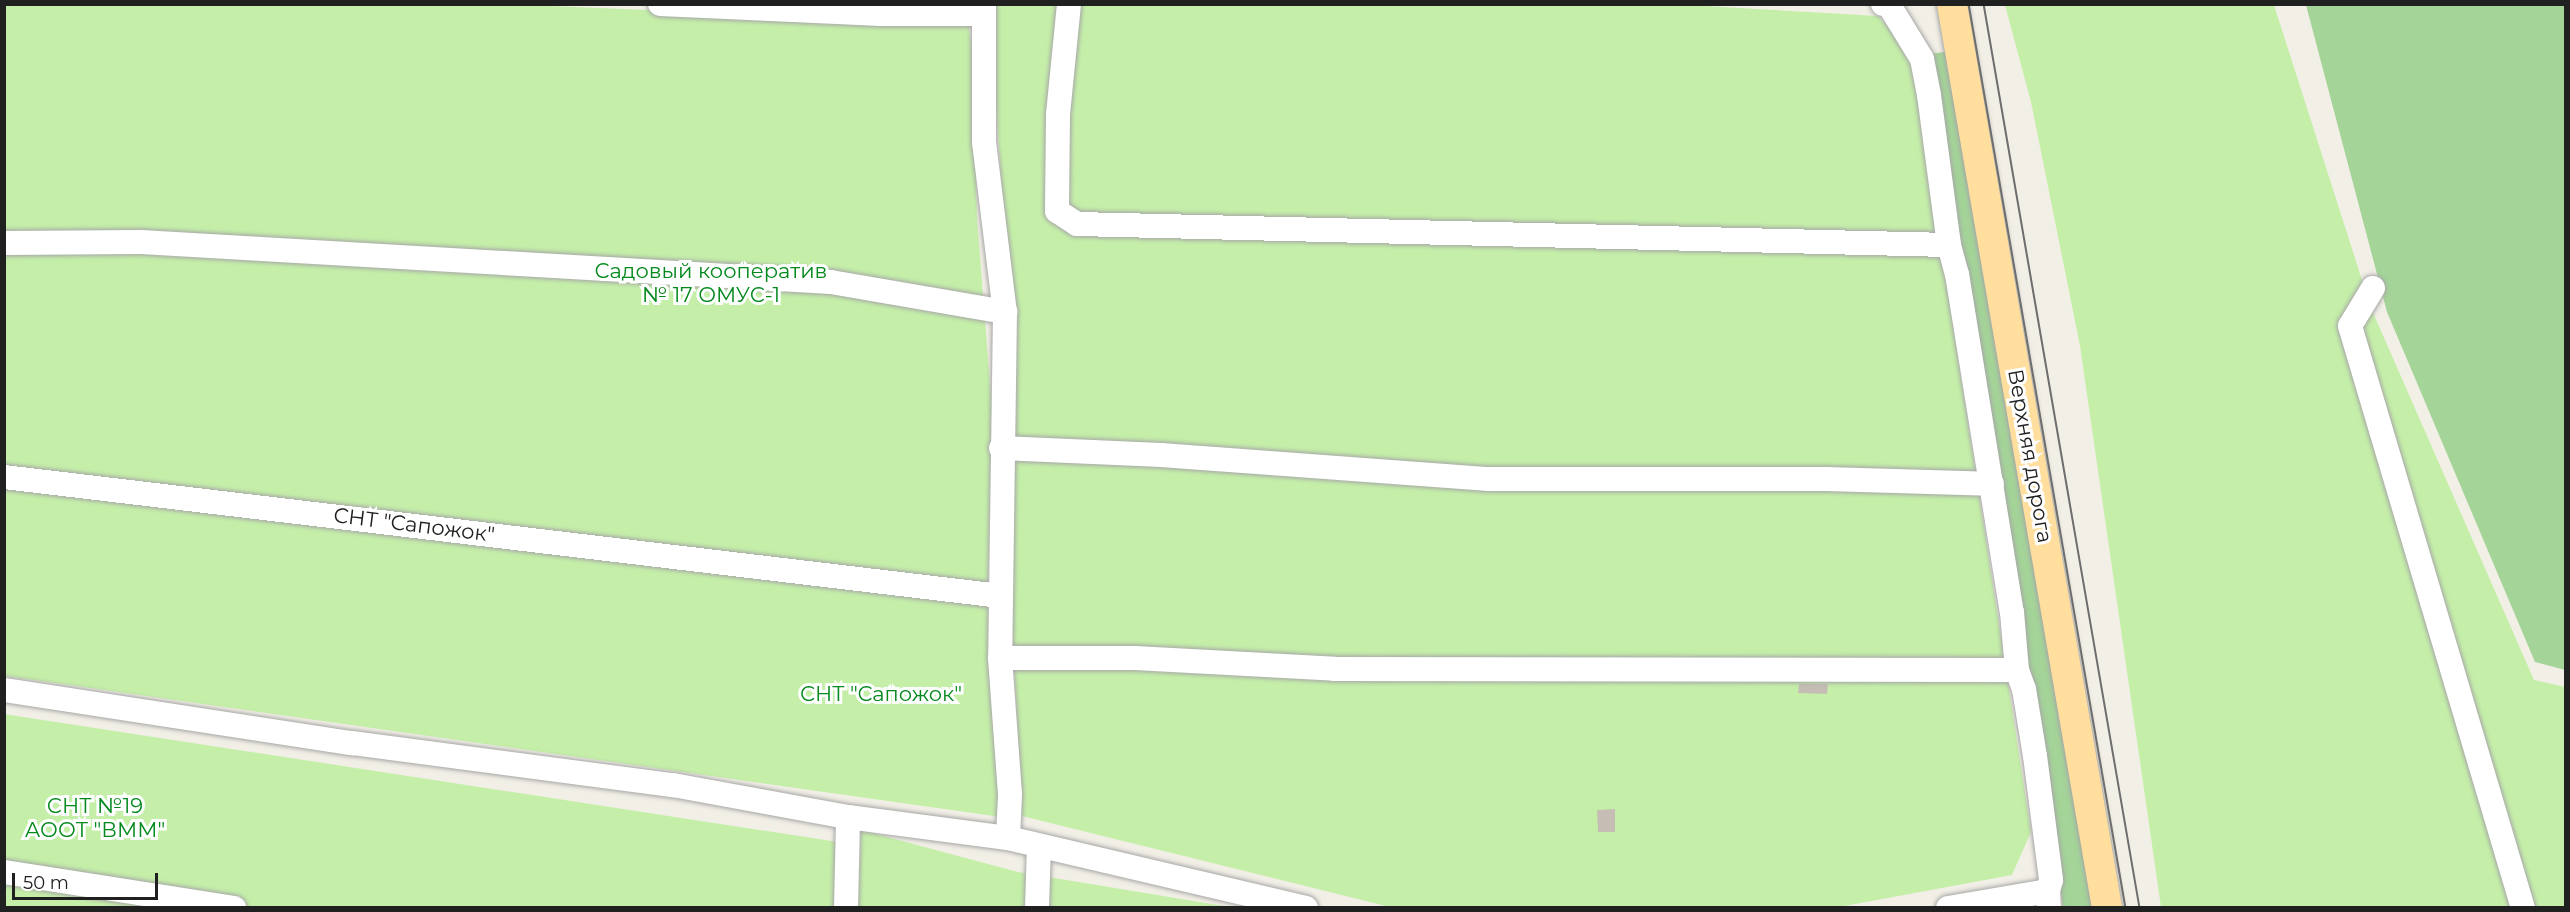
<!DOCTYPE html>
<html>
<head>
<meta charset="utf-8">
<style>
  body { margin:0 }
  #map { position:relative; width:2570px; height:912px; overflow:hidden; background:#f2efe6; font-family:Montserrat,sans-serif }
  div>[style] { position:absolute }
  .grass>* { inset:0; background:#c5efa9 }
  .forest>* { inset:0; background:#a4d498 }
  .building>* { inset:0; background:#c6beb5 }
  .roads { filter:drop-shadow(0 0 2px #a7a7a7) drop-shadow(0 0 2px #a7a7a7) }
  .minor>* { height:24px; margin:-12px; padding:0 12px; transform-origin:12px; border-radius:12px; background:#fff }
  .major>* { height:30px; margin:-15px; padding:0 15px; transform-origin:15px; border-radius:15px; background:#ffde9e }
  .tram>* { height:1.5px; margin:-0.75px; padding:0 0.75px; transform-origin:0.75px; border-radius:0.75px; background:#6e6e6e }
  span { translate:-50% -50%; white-space:nowrap; text-align:center; line-height:1.15; -webkit-text-stroke:6px #fff; paint-order:stroke }
  .park-label { font-size:21px; color:#04891c }
  .street-label { font-size:21px; color:#202020 }
  .frame { position:absolute; inset:0; border:6px solid #202020; pointer-events:none }
  .scale { position:absolute; left:12px; top:873px; width:146px; height:27px; box-sizing:border-box; border:3px solid #202020; border-top:0; padding-left:8px; font-size:18px; line-height:21px; white-space:nowrap; color:#202020; -webkit-text-stroke:4px #fff; paint-order:stroke }
</style>
</head>
<body>
<div id="map">
  <div class="grass">
    <i style="clip-path:polygon(499px 4px,968px 23px,973px 55px,977px 218px,992px 410px,988px 586px,5px 472px,5px 5px)"></i>
    <i style="clip-path:polygon(1669px 4px,1878px 16px,1911px 53px,2031px 832px,2012px 875px,1839px 907px,1394px 908px,1022px 816px,1011px 604px,1004px 229px,990px 5px)"></i>
    <i style="clip-path:polygon(2005px 5px,2274px 5px,2371px 308px,2534px 680px,2565px 687px,2565px 907px,2161px 907px,2080px 346px,2031px 102px)"></i>
    <i style="clip-path:polygon(5px 487px,990px 600px,1001px 817px,5px 676px)"></i>
    <i style="clip-path:polygon(4px 714px,838px 842px,836px 907px,5px 907px)"></i>
    <i style="clip-path:polygon(861px 830px,1018px 872px,1230px 907px,858px 908px)"></i>
  </div>
  <div class="forest">
    <i style="clip-path:polygon(2306px 5px,2565px 5px,2565px 670px,2535px 662px,2387px 312px)"></i>
    <i style="clip-path:polygon(1950px 51px,2092px 907px,2063px 907px,1992px 436px,1931px 54px)"></i>
  </div>
  <div class="building">
    <i style="clip-path:polygon(1799px 684px,1828px 684px,1827px 694px,1798px 693px)"></i>
    <i style="clip-path:polygon(1615px 809px,1615px 832px,1598px 832px,1597px 810px)"></i>
  </div>
  <div class="roads">
    <div class="minor">
      <i style="left:660px;top:4px;width:221px;rotate:2.6deg"></i>
      <i style="left:881px;top:14px;width:103px"></i>
      <i style="left:984px;top:4px;width:138px;rotate:90deg"></i>
      <i style="left:984px;top:142px;width:171px;rotate:83deg"></i>
      <i style="left:1005px;top:312px;width:346px;rotate:90.8deg"></i>
      <i style="left:1000px;top:658px;width:137px;rotate:85.8deg"></i>
      <i style="left:1010px;top:795px;width:43px;rotate:92.7deg"></i>
      <i style="left:1069px;top:4px;width:111px;rotate:95.7deg"></i>
      <i style="left:1058px;top:114px;width:97px;rotate:90.6deg"></i>
      <i style="left:1057px;top:211px;width:24px;rotate:33deg"></i>
      <i style="left:1077px;top:224px;width:872px;rotate:1.38deg"></i>
      <i style="left:1883px;top:4px;width:6px;rotate:9deg"></i>
      <i style="left:1889px;top:5px;width:63px;rotate:58.6deg"></i>
      <i style="left:1922px;top:59px;width:37px;rotate:79deg"></i>
      <i style="left:1929px;top:95px;width:151px;rotate:82.4deg"></i>
      <i style="left:1949px;top:245px;width:30px;rotate:75deg"></i>
      <i style="left:1957px;top:274px;width:342px;rotate:80.8deg"></i>
      <i style="left:2012px;top:612px;width:58px;rotate:85.1deg"></i>
      <i style="left:2017px;top:670px;width:20px;rotate:70deg"></i>
      <i style="left:2024px;top:689px;width:68px;rotate:80.7deg"></i>
      <i style="left:2035px;top:756px;width:125px;rotate:82.6deg"></i>
      <i style="left:2051px;top:880px;width:11px;rotate:105deg"></i>
      <i style="left:2048px;top:891px;width:17px;rotate:87deg"></i>
      <i style="left:4px;top:243px;width:137px;rotate:-0.4deg"></i>
      <i style="left:141px;top:242px;width:691px;rotate:3.32deg"></i>
      <i style="left:831px;top:282px;width:177px;rotate:9.8deg"></i>
      <i style="left:2373px;top:288px;width:44px;rotate:121.2deg"></i>
      <i style="left:2350px;top:326px;width:607px;rotate:73.45deg"></i>
      <i style="left:1001px;top:448px;width:160px;rotate:2.5deg"></i>
      <i style="left:1161px;top:455px;width:329px;rotate:4.2deg"></i>
      <i style="left:1489px;top:479px;width:337px"></i>
      <i style="left:1826px;top:479px;width:166px;rotate:1.7deg"></i>
      <i style="left:4px;top:477px;width:1004px;rotate:6.81deg"></i>
      <i style="left:1000px;top:658px;width:135px"></i>
      <i style="left:1135px;top:658px;width:200px;rotate:3.1deg"></i>
      <i style="left:1335px;top:669px;width:682px;rotate:0.08deg"></i>
      <i style="left:4px;top:690px;width:352px;rotate:8.7deg"></i>
      <i style="left:352px;top:743px;width:324px;rotate:7.5deg"></i>
      <i style="left:673px;top:785px;width:178px;rotate:10.4deg"></i>
      <i style="left:848px;top:817px;width:161px;rotate:7.5deg"></i>
      <i style="left:1008px;top:838px;width:306px;rotate:13.2deg"></i>
      <i style="left:4px;top:872px;width:233px;rotate:8.9deg"></i>
      <i style="left:846px;top:908px;width:91px;rotate:-88.7deg"></i>
      <i style="left:1037px;top:908px;width:62px;rotate:-88.2deg"></i>
      <i style="left:1948px;top:908px;width:101px;rotate:-9.6deg"></i>
    </div>
    <div class="major">
      <i style="left:1952px;top:4px;width:917px;rotate:80.27deg"></i>
    </div>
  </div>
  <div class="tram">
    <i style="left:1969px;top:4px;width:918px;rotate:80.15deg"></i>
    <i style="left:1984px;top:4px;width:917px;rotate:80.21deg"></i>
  </div>
  <div class="park-label">
    <span style="left:711px;top:283px">Садовый кооператив<br>№ 17 ОМУС-1</span>
    <span style="left:881px;top:694px">СНТ "Сапожок"</span>
    <span style="left:95px;top:818px">СНТ №19<br>АООТ "ВММ"</span>
  </div>
  <div class="street-label">
    <span style="left:2030px;top:456px;rotate:80deg">Верхняя дорога</span>
    <span style="left:414px;top:525px;rotate:7deg">СНТ "Сапожок"</span>
  </div>
  <div class="frame"></div>
  <div class="scale">50 m</div>
</div>
</body>
</html>
